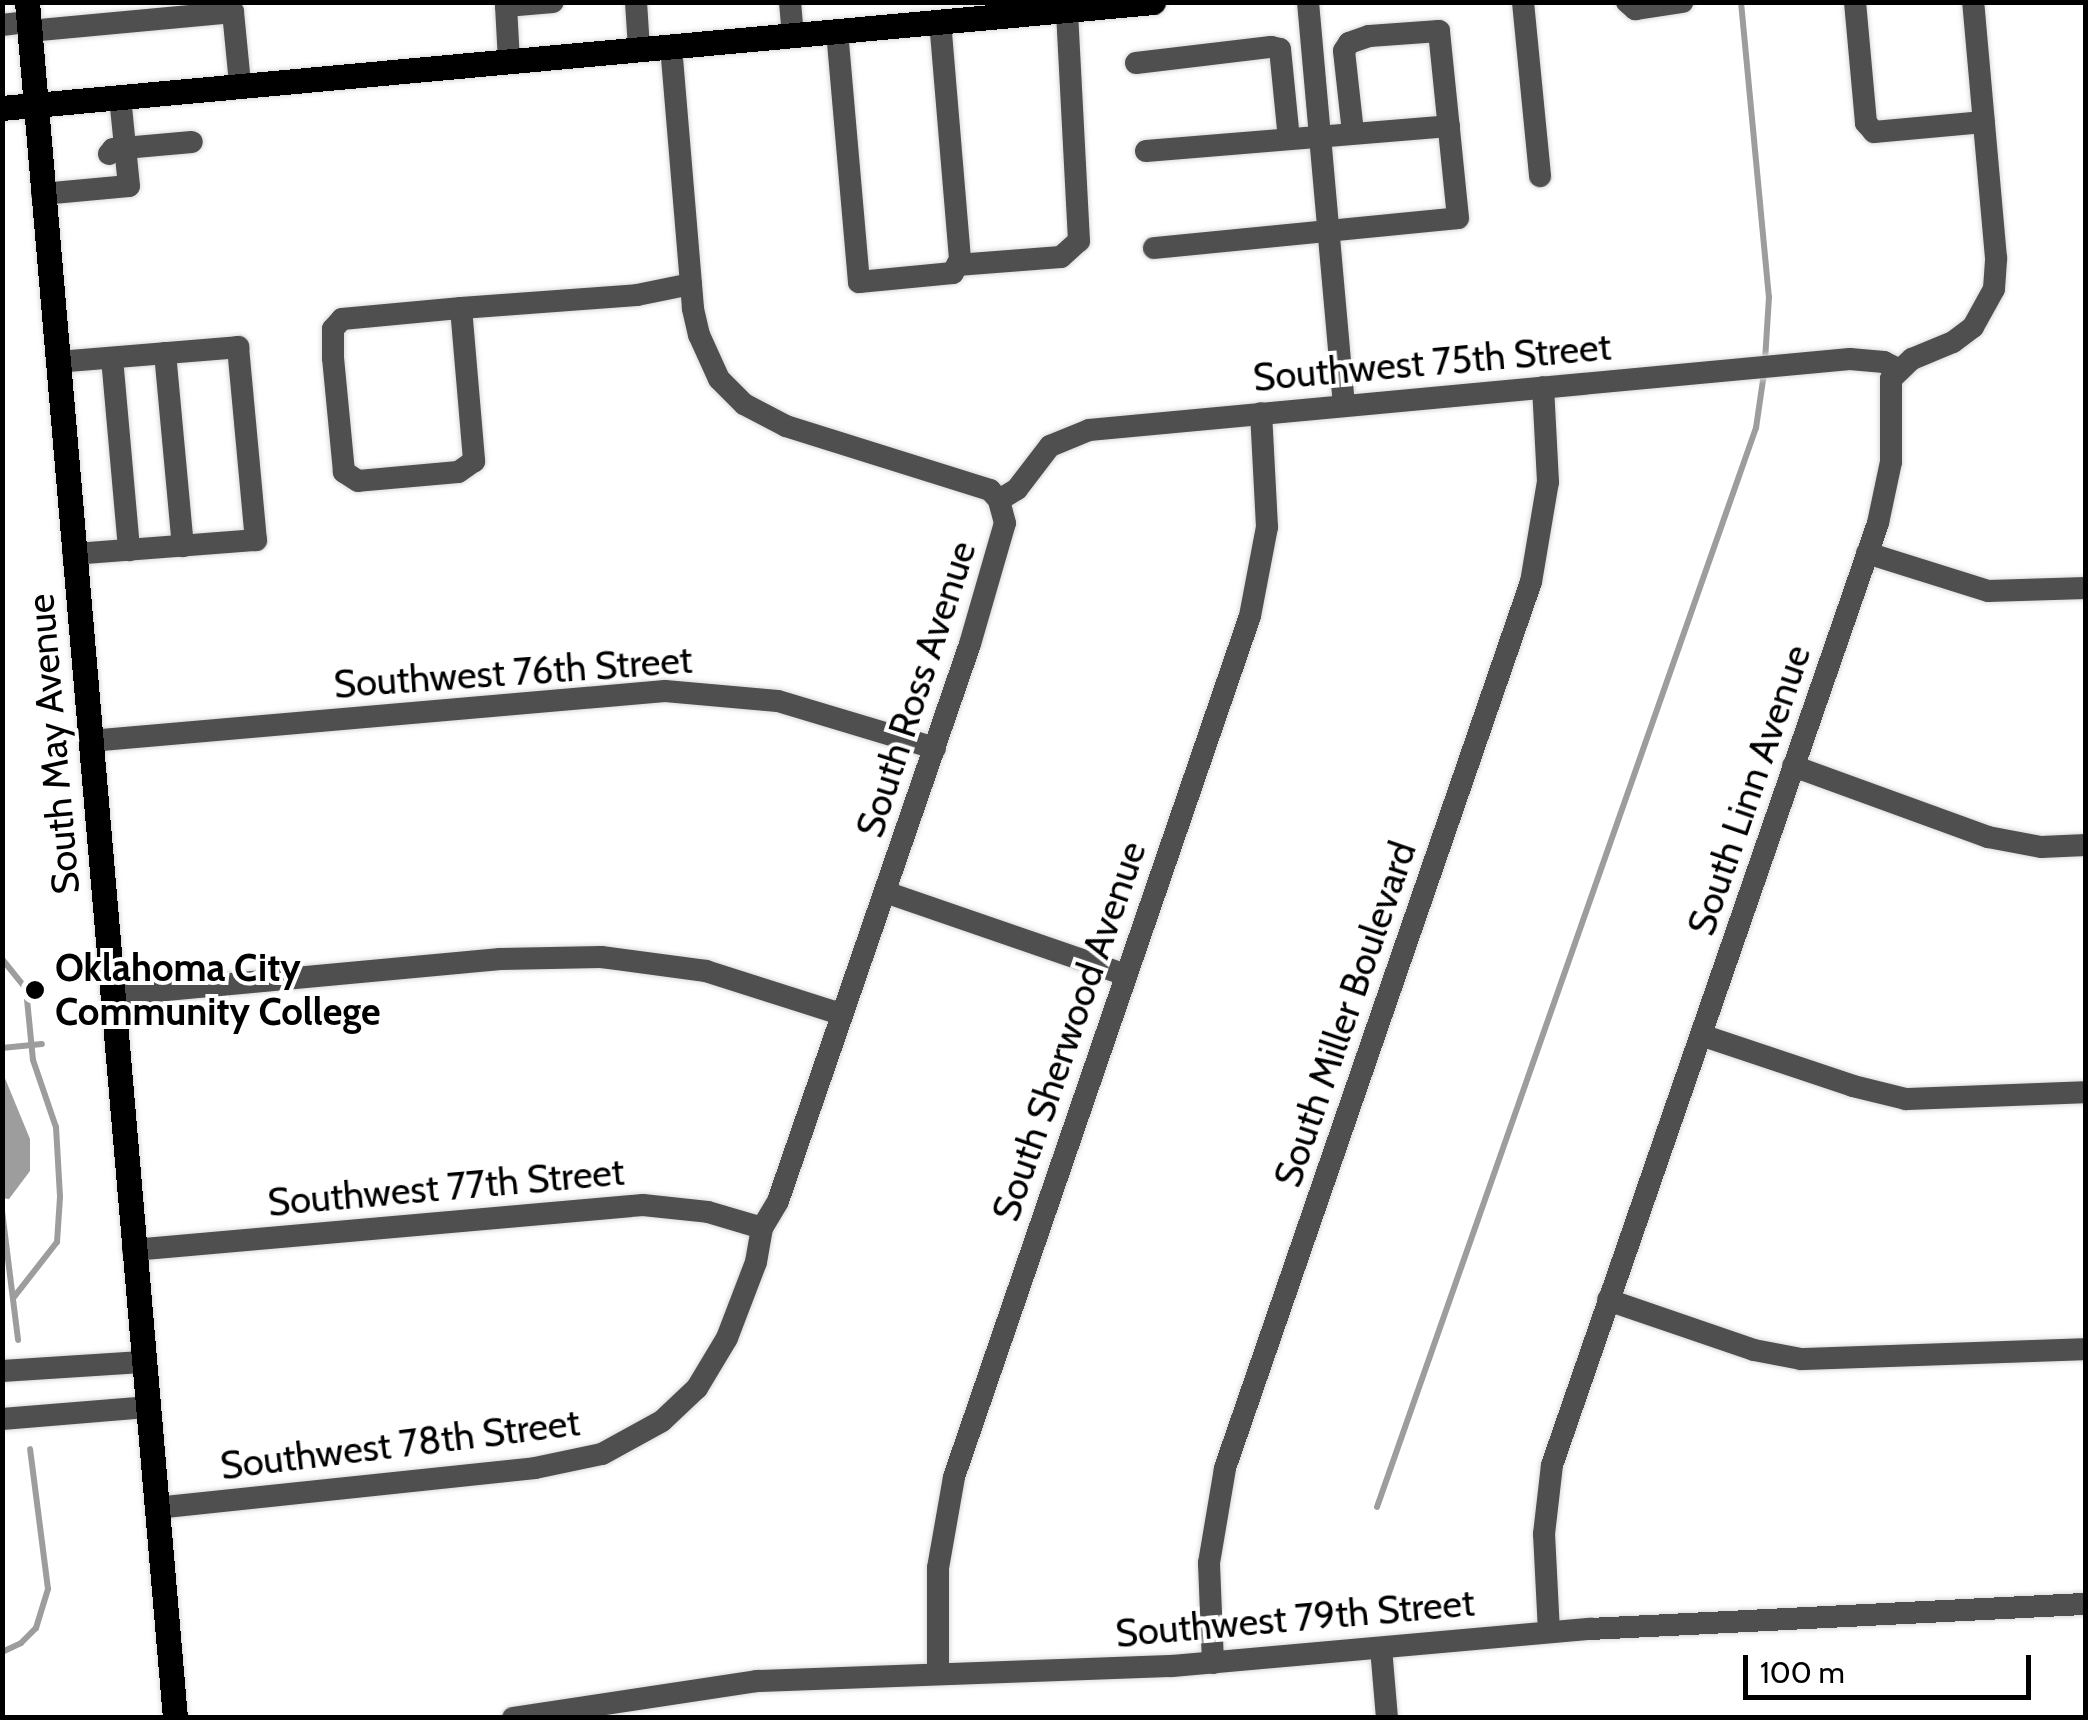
<!DOCTYPE html>
<html>
<head>
<meta charset="utf-8">
<style>
  body { margin:0 }
  #map { position:relative; width:2088px; height:1720px; overflow:hidden; background:#fff; font-family:Cabin,sans-serif }
  div>[style] { position:absolute }
  .water>* { inset:0; background:#9d9d9d }
  .stream>* { height:6px; margin:-3px; padding:0 3px; transform-origin:3px; border-radius:3px; background:#9d9d9d }
  .roads { filter:drop-shadow(0 0 2px #dbdbdb) drop-shadow(0 0 2px #dbdbdb) }
  .minor>* { height:22px; margin:-11px; padding:0 11px; transform-origin:11px; border-radius:11px; background:#4f4f4f }
  .major>* { height:25px; margin:-12.5px; padding:0 12.5px; transform-origin:12.5px; border-radius:12.5px; background:#000 }
  .dots>* { width:28px; height:28px; translate:-50% -50%; box-sizing:border-box; border:5px solid #fff; border-radius:50% }
  span { translate:-50% -50%; white-space:nowrap; text-align:center; line-height:1.15; -webkit-text-stroke:8px #fff; paint-order:stroke }
  .street-label { font-size:38px; color:#000 }
  .poi-label { font-size:38px; color:#000; font-weight:700 }
  .left { translate:0 -50%; text-align:left }
  .frame { position:absolute; inset:0; border:5px solid #000; pointer-events:none }
  .scale { position:absolute; left:1743px; top:1655px; width:288px; height:45px; box-sizing:border-box; border:5px solid #000; border-top:0; padding-left:12px; font-size:30px; line-height:35px; white-space:nowrap; color:#000; -webkit-text-stroke:8px #fff; paint-order:stroke }
</style>
</head>
<body>
<div id="map">
  <div class="water">
    <i style="clip-path:polygon(2px 1071px,30px 1139px,30px 1171px,9px 1199px,2px 1198px)"></i>
  </div>
  <div class="stream">
    <i style="left:1741px;top:2px;width:296px;rotate:84.6deg"></i>
    <i style="left:1769px;top:297px;width:64px;rotate:93.6deg"></i>
    <i style="left:2px;top:959px;width:38px;rotate:51deg"></i>
    <i style="left:26px;top:989px;width:71px;rotate:84.4deg"></i>
    <i style="left:33px;top:1060px;width:71px;rotate:71.1deg"></i>
    <i style="left:56px;top:1127px;width:70px;rotate:86.7deg"></i>
    <i style="left:60px;top:1197px;width:45px;rotate:93.8deg"></i>
    <i style="left:57px;top:1242px;width:70px;rotate:128deg"></i>
    <i style="left:2px;top:1048px;width:40px;rotate:-5.7deg"></i>
    <i style="left:2px;top:1211px;width:130px;rotate:82.9deg"></i>
    <i style="left:1377px;top:1507px;width:1144px;rotate:-70.65deg"></i>
    <i style="left:1756px;top:428px;width:56px;rotate:-81.7deg"></i>
    <i style="left:2px;top:1652px;width:21px;rotate:-25deg"></i>
    <i style="left:21px;top:1643px;width:21px;rotate:-45deg"></i>
    <i style="left:36px;top:1628px;width:41px;rotate:-72.9deg"></i>
    <i style="left:48px;top:1589px;width:141px;rotate:-97.3deg"></i>
  </div>
  <div class="roads">
    <div class="minor">
      <i style="left:636px;top:2px;width:47px;rotate:86.3deg"></i>
      <i style="left:790px;top:2px;width:33px;rotate:85deg"></i>
      <i style="left:1308px;top:2px;width:405px;rotate:84.9deg"></i>
      <i style="left:1523px;top:2px;width:175px;rotate:84.4deg"></i>
      <i style="left:1627px;top:2px;width:11px;rotate:41deg"></i>
      <i style="left:1635px;top:9px;width:48px;rotate:-8.5deg"></i>
      <i style="left:1855px;top:2px;width:121px;rotate:84.8deg"></i>
      <i style="left:1866px;top:123px;width:12px;rotate:48deg"></i>
      <i style="left:1874px;top:132px;width:110px;rotate:-5.2deg"></i>
      <i style="left:2px;top:25px;width:26px;rotate:-7deg"></i>
      <i style="left:29px;top:31px;width:205px;rotate:-5.3deg"></i>
      <i style="left:233px;top:12px;width:72px;rotate:84.4deg"></i>
      <i style="left:837px;top:31px;width:252px;rotate:85deg"></i>
      <i style="left:859px;top:282px;width:94px;rotate:-5.5deg"></i>
      <i style="left:953px;top:273px;width:16px;rotate:-63deg"></i>
      <i style="left:960px;top:259px;width:238px;rotate:-94.8deg"></i>
      <i style="left:509px;top:61px;width:55px;rotate:-93.1deg"></i>
      <i style="left:506px;top:6px;width:47px;rotate:-4.9deg"></i>
      <i style="left:1136px;top:63px;width:136px;rotate:-6.8deg"></i>
      <i style="left:1271px;top:47px;width:9px;rotate:13deg"></i>
      <i style="left:1280px;top:49px;width:90px;rotate:84.3deg"></i>
      <i style="left:1146px;top:151px;width:304px;rotate:-4.7deg"></i>
      <i style="left:109px;top:154px;width:6px;rotate:-51deg"></i>
      <i style="left:113px;top:149px;width:79px;rotate:-5.1deg"></i>
      <i style="left:42px;top:194px;width:87px;rotate:-5.3deg"></i>
      <i style="left:129px;top:186px;width:88px;rotate:-95.8deg"></i>
      <i style="left:1154px;top:248px;width:305px;rotate:-5.6deg"></i>
      <i style="left:1458px;top:218px;width:188px;rotate:-95.8deg"></i>
      <i style="left:1439px;top:31px;width:70px;rotate:175.9deg"></i>
      <i style="left:1369px;top:36px;width:21px;rotate:161deg"></i>
      <i style="left:1349px;top:43px;width:9px;rotate:122deg"></i>
      <i style="left:1344px;top:51px;width:82px;rotate:83.7deg"></i>
      <i style="left:957px;top:265px;width:104px;rotate:-4.4deg"></i>
      <i style="left:1061px;top:257px;width:24px;rotate:-42deg"></i>
      <i style="left:1079px;top:241px;width:231px;rotate:-93deg"></i>
      <i style="left:461px;top:308px;width:154px;rotate:85.1deg"></i>
      <i style="left:474px;top:461px;width:19px;rotate:145deg"></i>
      <i style="left:458px;top:472px;width:100px;rotate:174.9deg"></i>
      <i style="left:358px;top:481px;width:17px;rotate:-147deg"></i>
      <i style="left:344px;top:472px;width:115px;rotate:-95.5deg"></i>
      <i style="left:333px;top:358px;width:29px;rotate:-90deg"></i>
      <i style="left:333px;top:329px;width:13px;rotate:-48deg"></i>
      <i style="left:342px;top:319px;width:120px;rotate:-5.3deg"></i>
      <i style="left:461px;top:308px;width:176px;rotate:-4.2deg"></i>
      <i style="left:637px;top:295px;width:55px;rotate:-11.5deg"></i>
      <i style="left:165px;top:353px;width:194px;rotate:84.7deg"></i>
      <i style="left:112px;top:358px;width:193px;rotate:84.9deg"></i>
      <i style="left:57px;top:362px;width:182px;rotate:-4.7deg"></i>
      <i style="left:238px;top:347px;width:194px;rotate:84.7deg"></i>
      <i style="left:256px;top:540px;width:183px;rotate:175.6deg"></i>
      <i style="left:999px;top:500px;width:21px;rotate:-31deg"></i>
      <i style="left:1017px;top:489px;width:54px;rotate:-52.5deg"></i>
      <i style="left:1050px;top:446px;width:42px;rotate:-22.3deg"></i>
      <i style="left:1089px;top:430px;width:764px;rotate:-5.33deg"></i>
      <i style="left:1850px;top:359px;width:34px;rotate:5deg"></i>
      <i style="left:1884px;top:362px;width:16px;rotate:27deg"></i>
      <i style="left:1867px;top:553px;width:127px;rotate:17.4deg"></i>
      <i style="left:1988px;top:591px;width:98px;rotate:-1.8deg"></i>
      <i style="left:90px;top:741px;width:577px;rotate:-4.97deg"></i>
      <i style="left:665px;top:691px;width:113px;rotate:5.1deg"></i>
      <i style="left:778px;top:701px;width:164px;rotate:16.7deg"></i>
      <i style="left:1793px;top:766px;width:208px;rotate:20deg"></i>
      <i style="left:1988px;top:837px;width:54px;rotate:10.7deg"></i>
      <i style="left:2041px;top:847px;width:45px;rotate:-2.5deg"></i>
      <i style="left:885px;top:892px;width:255px;rotate:19deg"></i>
      <i style="left:112px;top:995px;width:390px;rotate:-5.3deg"></i>
      <i style="left:500px;top:959px;width:101px;rotate:-1.1deg"></i>
      <i style="left:601px;top:957px;width:106px;rotate:7.6deg"></i>
      <i style="left:706px;top:971px;width:142px;rotate:17.7deg"></i>
      <i style="left:1701px;top:1035px;width:160px;rotate:18.5deg"></i>
      <i style="left:1853px;top:1086px;width:55px;rotate:13.8deg"></i>
      <i style="left:1906px;top:1099px;width:180px;rotate:-2.2deg"></i>
      <i style="left:133px;top:1250px;width:512px;rotate:-5.04deg"></i>
      <i style="left:643px;top:1205px;width:65px;rotate:6.1deg"></i>
      <i style="left:708px;top:1212px;width:56px;rotate:16.5deg"></i>
      <i style="left:1608px;top:1300px;width:154px;rotate:18.9deg"></i>
      <i style="left:1754px;top:1350px;width:48px;rotate:10.8deg"></i>
      <i style="left:1801px;top:1359px;width:285px;rotate:-2deg"></i>
      <i style="left:2px;top:1371px;width:140px;rotate:-3.7deg"></i>
      <i style="left:2px;top:1419px;width:145px;rotate:-4.7deg"></i>
      <i style="left:156px;top:1508px;width:381px;rotate:-6deg"></i>
      <i style="left:535px;top:1468px;width:68px;rotate:-11.8deg"></i>
      <i style="left:602px;top:1454px;width:68px;rotate:-28.8deg"></i>
      <i style="left:662px;top:1421px;width:48px;rotate:-43.3deg"></i>
      <i style="left:697px;top:1388px;width:58px;rotate:-59deg"></i>
      <i style="left:727px;top:1338px;width:81px;rotate:-69.1deg"></i>
      <i style="left:756px;top:1262px;width:35px;rotate:-80deg"></i>
      <i style="left:762px;top:1228px;width:31px;rotate:-59deg"></i>
      <i style="left:778px;top:1201px;width:589px;rotate:-70.98deg"></i>
      <i style="left:970px;top:644px;width:126px;rotate:-73.9deg"></i>
      <i style="left:1005px;top:523px;width:24px;rotate:-105deg"></i>
      <i style="left:999px;top:500px;width:13px;rotate:-132deg"></i>
      <i style="left:990px;top:490px;width:214px;rotate:-162.6deg"></i>
      <i style="left:786px;top:426px;width:47px;rotate:-152.4deg"></i>
      <i style="left:744px;top:404px;width:35px;rotate:-135deg"></i>
      <i style="left:719px;top:379px;width:48px;rotate:-114.4deg"></i>
      <i style="left:699px;top:335px;width:28px;rotate:-103deg"></i>
      <i style="left:693px;top:308px;width:263px;rotate:-94.8deg"></i>
      <i style="left:1549px;top:1632px;width:98px;rotate:-92.9deg"></i>
      <i style="left:1544px;top:1534px;width:69px;rotate:-83.4deg"></i>
      <i style="left:1552px;top:1465px;width:997px;rotate:-70.91deg"></i>
      <i style="left:1878px;top:523px;width:62px;rotate:-78deg"></i>
      <i style="left:1891px;top:462px;width:83px;rotate:-90deg"></i>
      <i style="left:1891px;top:379px;width:29px;rotate:-44deg"></i>
      <i style="left:1912px;top:359px;width:44px;rotate:-22.5deg"></i>
      <i style="left:1953px;top:342px;width:25px;rotate:-37deg"></i>
      <i style="left:1973px;top:327px;width:43px;rotate:-61.1deg"></i>
      <i style="left:1994px;top:289px;width:31px;rotate:-86deg"></i>
      <i style="left:1996px;top:258px;width:257px;rotate:-95.1deg"></i>
      <i style="left:1381px;top:1648px;width:70px;rotate:85.1deg"></i>
      <i style="left:1213px;top:1663px;width:100px;rotate:-92.3deg"></i>
      <i style="left:1209px;top:1563px;width:96px;rotate:-80.4deg"></i>
      <i style="left:1225px;top:1468px;width:937px;rotate:-70.95deg"></i>
      <i style="left:1531px;top:582px;width:101px;rotate:-80.4deg"></i>
      <i style="left:1548px;top:482px;width:95px;rotate:-93deg"></i>
      <i style="left:938px;top:1672px;width:104px;rotate:-90deg"></i>
      <i style="left:938px;top:1568px;width:92px;rotate:-80deg"></i>
      <i style="left:954px;top:1477px;width:910px;rotate:-71.03deg"></i>
      <i style="left:1250px;top:616px;width:91px;rotate:-79.2deg"></i>
      <i style="left:1267px;top:527px;width:114px;rotate:-93deg"></i>
      <i style="left:513px;top:1718px;width:247px;rotate:-8.6deg"></i>
      <i style="left:757px;top:1681px;width:415px;rotate:-2.1deg"></i>
      <i style="left:1172px;top:1666px;width:420px;rotate:-5.1deg"></i>
      <i style="left:1590px;top:1629px;width:497px;rotate:-2.9deg"></i>
    </div>
    <div class="major">
      <i style="left:27px;top:2px;width:1722px;rotate:85.07deg"></i>
      <i style="left:2px;top:108px;width:1156px;rotate:-5.26deg"></i>
    </div>
  </div>
  <div class="dots">
    <i style="left:35px;top:990px;background:#000"></i>
  </div>
  <div class="street-label">
    <span style="left:1432px;top:362px;rotate:-5deg">Southwest 75th Street</span>
    <span style="left:513px;top:672px;rotate:-4deg">Southwest 76th Street</span>
    <span style="left:916px;top:689px;rotate:-72deg">South Ross Avenue</span>
    <span style="left:53px;top:744px;rotate:-95deg">South May Avenue</span>
    <span style="left:1749px;top:790px;rotate:-71deg">South Linn Avenue</span>
    <span style="left:1345px;top:1014px;rotate:-71deg">South Miller Boulevard</span>
    <span style="left:1069px;top:1031px;rotate:-71deg">South Sherwood Avenue</span>
    <span style="left:446px;top:1187px;rotate:-5deg">Southwest 77th Street</span>
    <span style="left:400px;top:1444px;rotate:-7deg">Southwest 78th Street</span>
    <span style="left:1295px;top:1618px;rotate:-5deg">Southwest 79th Street</span>
  </div>
  <div class="poi-label">
    <span class="left" style="left:55px;top:990px">Oklahoma City<br>Community College</span>
  </div>
  <div class="frame"></div>
  <div class="scale">100 m</div>
</div>
</body>
</html>
